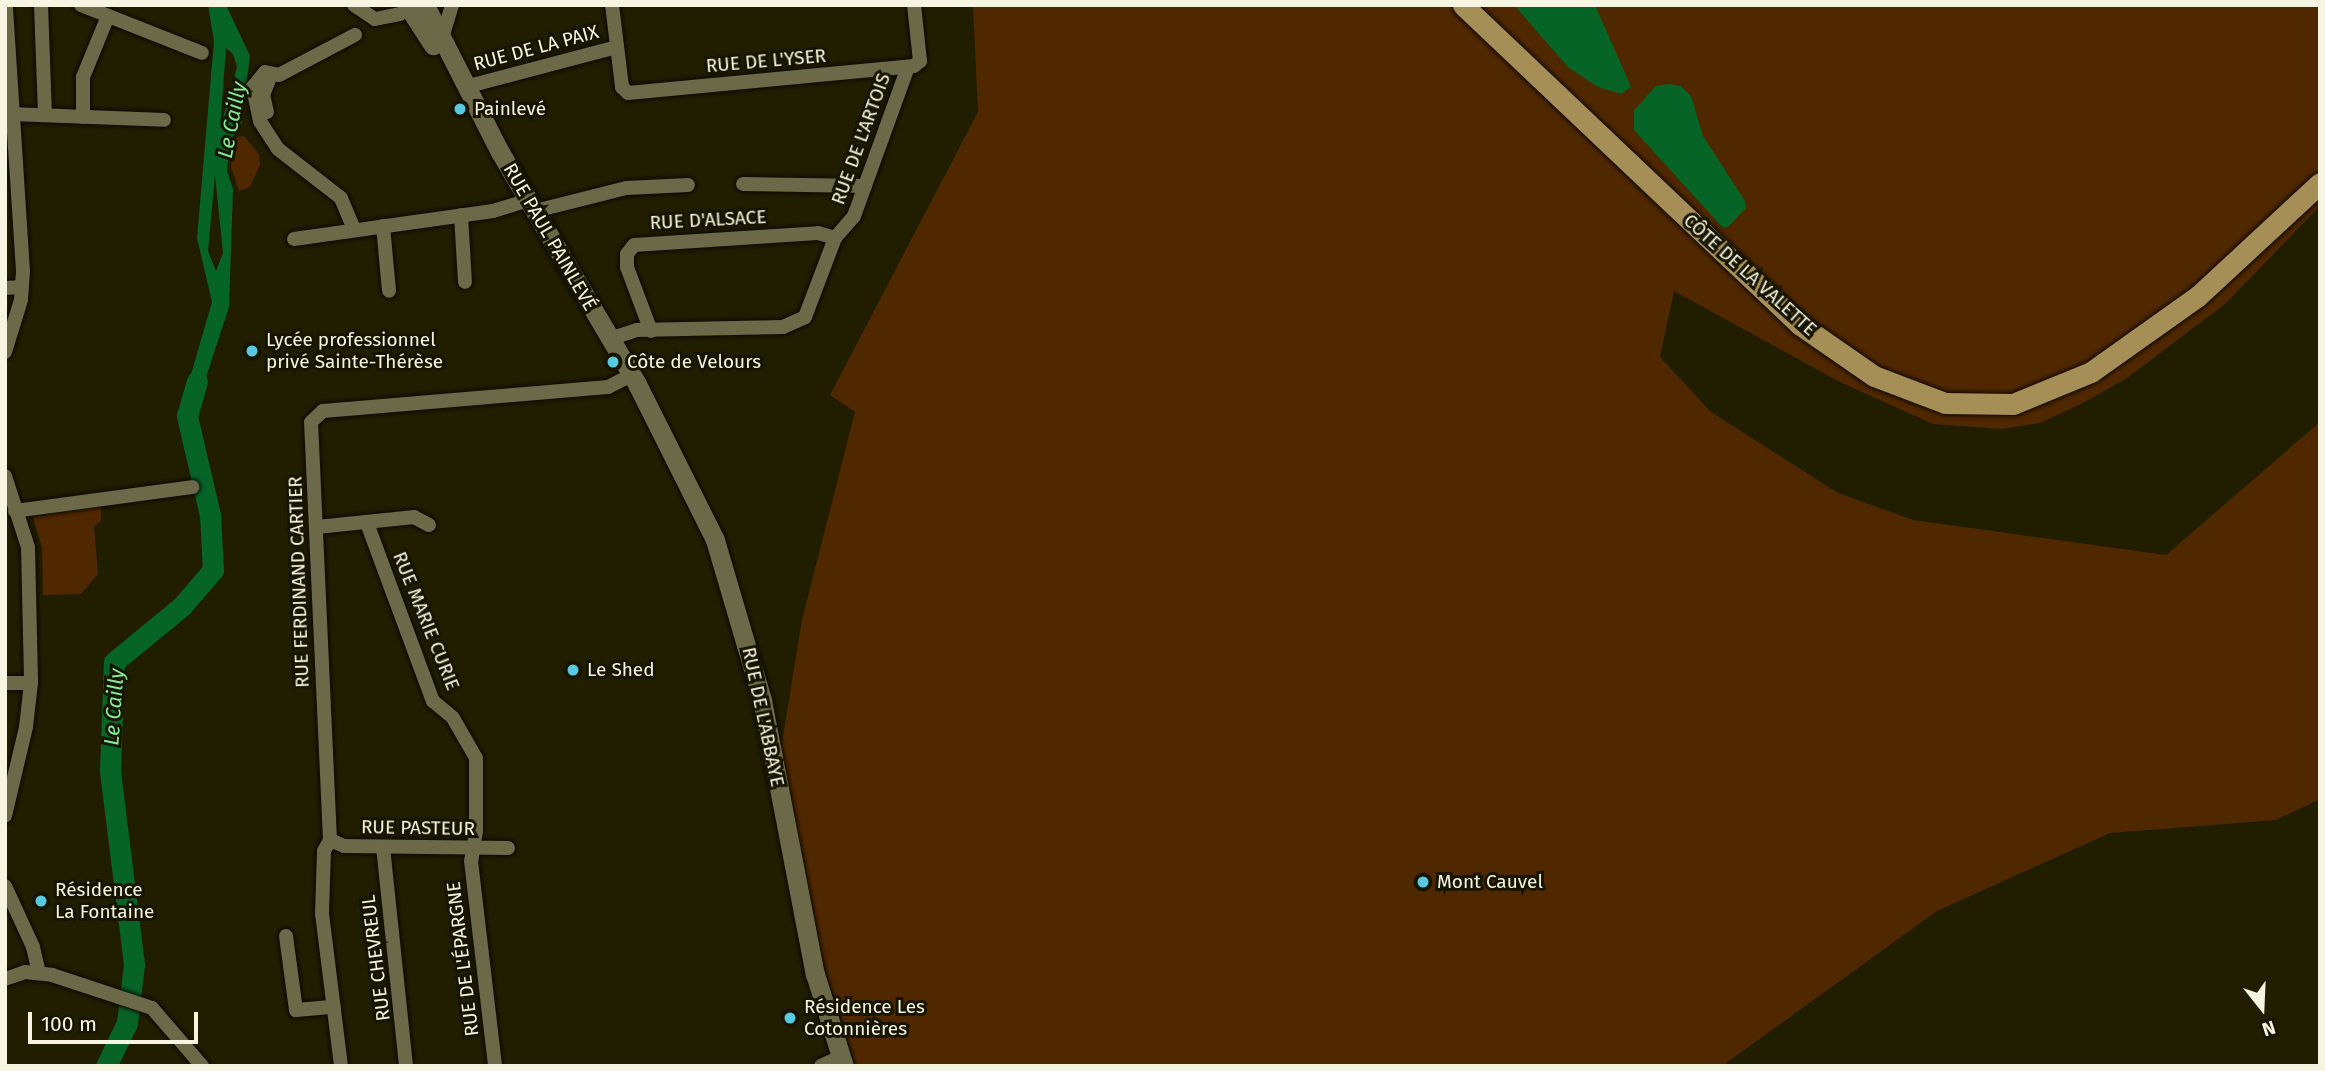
<!DOCTYPE html>
<html>
<head>
<meta charset="utf-8">
<style>
  body { margin:0 }
  #map { position:relative; width:2325px; height:1071px; overflow:hidden; background:#211e00; font-family:"Fira Sans",sans-serif }
  div>[style] { position:absolute }
  .green>* { inset:0; background:#502800 }
  .water>* { inset:0; background:#076427 }
  .river>* { height:21px; margin:-10.5px; padding:0 10.5px; transform-origin:10.5px; border-radius:10.5px; background:#076427 }
  .roads { filter:drop-shadow(0 0 2px #0b0800) drop-shadow(0 0 2px #0b0800) }
  .street>* { height:14px; margin:-7px; padding:0 7px; transform-origin:7px; border-radius:7px; background:#6c6948 }
  .secondary>* { height:19px; margin:-9.5px; padding:0 9.5px; transform-origin:9.5px; border-radius:9.5px; background:#6c6948 }
  .primary>* { height:21px; margin:-10.5px; padding:0 10.5px; transform-origin:10.5px; border-radius:10.5px; background:#a68e57 }
  .dots>* { width:19px; height:19px; translate:-50% -50%; box-sizing:border-box; border:4px solid #171500; border-radius:50% }
  span { translate:-50% -50%; white-space:nowrap; text-align:center; line-height:1.15; -webkit-text-stroke:6px #171500; paint-order:stroke }
  .street-label { font-size:19px; color:#f6f5e2 }
  .poi-label { font-size:19px; color:#f6f5e2 }
  .left { translate:0 -50%; text-align:left }
  .water-label { font-size:21px; color:#84ec96; font-style:italic }
  .frame { position:absolute; inset:0; border:7px solid #f6f5e2; pointer-events:none }
  .north { position:absolute; left:2227px; top:973px; width:70px; height:70px; -webkit-text-stroke:5px #171500; paint-order:stroke; rotate:162deg; font-size:19px; font-weight:700; line-height:28px; text-align:center; color:#f6f5e2 }
  .north::after { content:''; display:block; margin:auto; width:24px; height:32px; background:#f6f5e2; clip-path:polygon(50% 0,100% 100%,50% 72%,0 100%) }
  .scale { position:absolute; left:28px; top:1012px; width:170px; height:32px; box-sizing:border-box; border:4px solid #f6f5e2; border-top:0; padding-left:9px; font-size:21px; line-height:24px; white-space:nowrap; color:#f6f5e2; -webkit-text-stroke:5px #171500; paint-order:stroke }
</style>
</head>
<body>
<div id="map">
  <div class="green">
    <i style="clip-path:polygon(973px 5px,2320px 5px,2320px 206px,2225px 304px,2127px 378px,2079px 405px,2040px 423px,2001px 429px,1933px 424px,1838px 381px,1674px 291px,1660px 357px,1711px 412px,1838px 493px,1913px 520px,2166px 555px,2320px 422px,2320px 799px,2276px 820px,2110px 833px,1937px 911px,1722px 1066px,856px 1066px,772px 804px,802px 620px,855px 412px,830px 395px,978px 112px)"></i>
    <i style="clip-path:polygon(244px 136px,259px 154px,260px 165px,250px 187px,239px 191px,231px 166px,235px 138px)"></i>
    <i style="clip-path:polygon(101px 503px,101px 521px,94px 526px,98px 574px,81px 594px,43px 595px,42px 548px,32px 513px)"></i>
  </div>
  <div class="water">
    <i style="clip-path:polygon(evenodd,208px 5px,226px 5px,250px 56px,241px 126px,230px 140px,227px 171px,233px 189px,229px 307px,196px 408px,181px 409px,212px 302px,197px 238px,214px 41px,208px 5px,226px 48px,233px 54px,237px 67px,220px 129px,226px 48px,208px 5px,215px 175px,223px 253px,216px 271px,208px 251px,215px 175px)"></i>
    <i style="clip-path:polygon(1514px 5px,1595px 5px,1631px 87px,1621px 94px,1598px 87px,1568px 67px)"></i>
    <i style="clip-path:polygon(1669px 84px,1681px 86px,1691px 96px,1703px 136px,1745px 201px,1746px 208px,1729px 226px,1723px 228px,1634px 130px,1634px 110px,1656px 86px)"></i>
  </div>
  <div class="river">
    <i style="left:106px;top:1066px;width:48px;rotate:-64deg"></i>
    <i style="left:127px;top:1023px;width:59px;rotate:-83.2deg"></i>
    <i style="left:134px;top:964px;width:195px;rotate:-97.1deg"></i>
    <i style="left:110px;top:770px;width:108px;rotate:-87.9deg"></i>
    <i style="left:114px;top:662px;width:88px;rotate:-39.5deg"></i>
    <i style="left:182px;top:606px;width:48px;rotate:-49.3deg"></i>
    <i style="left:213px;top:570px;width:55px;rotate:-93.1deg"></i>
    <i style="left:210px;top:515px;width:102px;rotate:-103.1deg"></i>
    <i style="left:187px;top:416px;width:36px;rotate:-74deg"></i>
  </div>
  <div class="roads">
    <div class="street">
      <i style="left:41px;top:5px;width:110px;rotate:87.9deg"></i>
      <i style="left:81px;top:5px;width:130px;rotate:21.6deg"></i>
      <i style="left:354px;top:5px;width:25px;rotate:34deg"></i>
      <i style="left:375px;top:19px;width:25px;rotate:-11deg"></i>
      <i style="left:612px;top:5px;width:83px;rotate:83deg"></i>
      <i style="left:622px;top:87px;width:8px;rotate:45deg"></i>
      <i style="left:628px;top:93px;width:287px;rotate:-5.4deg"></i>
      <i style="left:914px;top:66px;width:8px;rotate:-40deg"></i>
      <i style="left:920px;top:61px;width:56px;rotate:-96.1deg"></i>
      <i style="left:442px;top:38px;width:34px;rotate:-73deg"></i>
      <i style="left:465px;top:87px;width:156px;rotate:-14.8deg"></i>
      <i style="left:267px;top:112px;width:17px;rotate:-103deg"></i>
      <i style="left:263px;top:95px;width:16px;rotate:-68deg"></i>
      <i style="left:11px;top:114px;width:153px;rotate:2.2deg"></i>
      <i style="left:83px;top:117px;width:40px;rotate:-90deg"></i>
      <i style="left:83px;top:77px;width:66px;rotate:-67.7deg"></i>
      <i style="left:743px;top:184px;width:122px;rotate:0.9deg"></i>
      <i style="left:535px;top:211px;width:94px;rotate:-14.2deg"></i>
      <i style="left:626px;top:188px;width:62px;rotate:-2.8deg"></i>
      <i style="left:461px;top:215px;width:67px;rotate:86.6deg"></i>
      <i style="left:383px;top:226px;width:65px;rotate:84.7deg"></i>
      <i style="left:354px;top:229px;width:34px;rotate:-113deg"></i>
      <i style="left:341px;top:198px;width:80px;rotate:-142.1deg"></i>
      <i style="left:278px;top:149px;width:33px;rotate:-123deg"></i>
      <i style="left:260px;top:121px;width:35px;rotate:-102deg"></i>
      <i style="left:253px;top:87px;width:19px;rotate:-51deg"></i>
      <i style="left:265px;top:72px;width:14px;rotate:12deg"></i>
      <i style="left:279px;top:75px;width:86px;rotate:-27.8deg"></i>
      <i style="left:294px;top:239px;width:201px;rotate:-8deg"></i>
      <i style="left:493px;top:211px;width:38px;rotate:-17deg"></i>
      <i style="left:5px;top:288px;width:17px;rotate:-3deg"></i>
      <i style="left:651px;top:331px;width:68px;rotate:-110.6deg"></i>
      <i style="left:627px;top:267px;width:13px;rotate:-90deg"></i>
      <i style="left:627px;top:254px;width:11px;rotate:-52deg"></i>
      <i style="left:634px;top:245px;width:184px;rotate:-3.7deg"></i>
      <i style="left:818px;top:233px;width:18px;rotate:16deg"></i>
      <i style="left:609px;top:339px;width:29px;rotate:-18deg"></i>
      <i style="left:637px;top:330px;width:146px;rotate:-1.2deg"></i>
      <i style="left:783px;top:327px;width:24px;rotate:-24deg"></i>
      <i style="left:805px;top:317px;width:85px;rotate:-69.2deg"></i>
      <i style="left:835px;top:238px;width:29px;rotate:-49deg"></i>
      <i style="left:854px;top:216px;width:158px;rotate:-70.1deg"></i>
      <i style="left:5px;top:352px;width:54px;rotate:-72.9deg"></i>
      <i style="left:21px;top:300px;width:29px;rotate:-86deg"></i>
      <i style="left:23px;top:271px;width:267px;rotate:-93.7deg"></i>
      <i style="left:5px;top:476px;width:75px;rotate:72.1deg"></i>
      <i style="left:28px;top:547px;width:136px;rotate:88.7deg"></i>
      <i style="left:31px;top:683px;width:44px;rotate:96.5deg"></i>
      <i style="left:26px;top:727px;width:91px;rotate:103.3deg"></i>
      <i style="left:15px;top:511px;width:179px;rotate:-7.7deg"></i>
      <i style="left:367px;top:523px;width:190px;rotate:69.7deg"></i>
      <i style="left:433px;top:701px;width:26px;rotate:40deg"></i>
      <i style="left:453px;top:718px;width:46px;rotate:60.1deg"></i>
      <i style="left:476px;top:758px;width:73px;rotate:90deg"></i>
      <i style="left:476px;top:831px;width:30px;rotate:99deg"></i>
      <i style="left:471px;top:861px;width:206px;rotate:83.3deg"></i>
      <i style="left:317px;top:527px;width:98px;rotate:-5.9deg"></i>
      <i style="left:414px;top:517px;width:17px;rotate:28deg"></i>
      <i style="left:5px;top:683px;width:26px"></i>
      <i style="left:330px;top:840px;width:15px;rotate:23deg"></i>
      <i style="left:344px;top:846px;width:164px;rotate:0.7deg"></i>
      <i style="left:383px;top:847px;width:220px;rotate:84deg"></i>
      <i style="left:5px;top:886px;width:67px;rotate:65.3deg"></i>
      <i style="left:33px;top:947px;width:27px;rotate:77deg"></i>
      <i style="left:286px;top:936px;width:75px;rotate:82.3deg"></i>
      <i style="left:296px;top:1010px;width:38px;rotate:-5deg"></i>
      <i style="left:5px;top:979px;width:21px;rotate:-19deg"></i>
      <i style="left:25px;top:972px;width:27px;rotate:6deg"></i>
      <i style="left:52px;top:975px;width:105px;rotate:18.3deg"></i>
      <i style="left:152px;top:1008px;width:77px;rotate:49.2deg"></i>
      <i style="left:341px;top:1066px;width:153px;rotate:-97.1deg"></i>
      <i style="left:322px;top:914px;width:63px;rotate:-88.2deg"></i>
      <i style="left:324px;top:851px;width:13px;rotate:-61deg"></i>
      <i style="left:330px;top:840px;width:418px;rotate:-92.6deg"></i>
      <i style="left:311px;top:422px;width:16px;rotate:-43deg"></i>
      <i style="left:323px;top:411px;width:286px;rotate:-4.8deg"></i>
      <i style="left:608px;top:387px;width:27px;rotate:-27deg"></i>
      <i style="left:821px;top:1066px;width:21px;rotate:-25deg"></i>
    </div>
    <div class="secondary">
      <i style="left:407px;top:5px;width:48px;rotate:57deg"></i>
      <i style="left:425px;top:5px;width:165px;rotate:63deg"></i>
      <i style="left:500px;top:152px;width:269px;rotate:59.4deg"></i>
      <i style="left:637px;top:384px;width:174px;rotate:63.4deg"></i>
      <i style="left:715px;top:540px;width:167px;rotate:73.6deg"></i>
      <i style="left:762px;top:700px;width:279px;rotate:79.1deg"></i>
      <i style="left:815px;top:974px;width:96px;rotate:72.5deg"></i>
    </div>
    <div class="primary">
      <i style="left:1463px;top:5px;width:463px;rotate:43.5deg"></i>
      <i style="left:1799px;top:324px;width:91px;rotate:34.7deg"></i>
      <i style="left:1874px;top:376px;width:76px;rotate:20.8deg"></i>
      <i style="left:1945px;top:403px;width:68px;rotate:0.8deg"></i>
      <i style="left:2013px;top:404px;width:84px;rotate:-22.3deg"></i>
      <i style="left:2091px;top:372px;width:131px;rotate:-35.4deg"></i>
      <i style="left:2198px;top:296px;width:166px;rotate:-42.8deg"></i>
    </div>
  </div>
  <div class="dots">
    <i style="left:460px;top:109px;background:#57c9e2"></i>
    <i style="left:252px;top:351px;background:#57c9e2"></i>
    <i style="left:613px;top:362px;background:#57c9e2"></i>
    <i style="left:573px;top:670px;background:#57c9e2"></i>
    <i style="left:1423px;top:882px;background:#57c9e2"></i>
    <i style="left:41px;top:901px;background:#57c9e2"></i>
    <i style="left:790px;top:1018px;background:#57c9e2"></i>
  </div>
  <div class="street-label">
    <span style="left:536px;top:48px;rotate:-15deg">RUE DE LA PAIX</span>
    <span style="left:766px;top:61px;rotate:-5deg">RUE DE L'YSER</span>
    <span style="left:861px;top:139px;rotate:-70deg">RUE DE L'ARTOIS</span>
    <span style="left:708px;top:220px;rotate:-3deg">RUE D'ALSACE</span>
    <span style="left:550px;top:237px;rotate:60deg">RUE PAUL PAINLEVÉ</span>
    <span style="left:1750px;top:275px;rotate:42deg">CÔTE DE LA VALETTE</span>
    <span style="left:299px;top:582px;rotate:-92deg">RUE FERDINAND CARTIER</span>
    <span style="left:426px;top:621px;rotate:68deg">RUE MARIE CURIE</span>
    <span style="left:763px;top:717px;rotate:78deg">RUE DE L'ABBAYE</span>
    <span style="left:418px;top:828px;rotate:1deg">RUE PASTEUR</span>
    <span style="left:376px;top:958px;rotate:-97deg">RUE CHEVREUL</span>
    <span style="left:463px;top:959px;rotate:-97deg">RUE DE L'ÉPARGNE</span>
  </div>
  <div class="poi-label">
    <span class="left" style="left:474px;top:109px">Painlevé</span>
    <span class="left" style="left:266px;top:351px">Lycée professionnel<br>privé Sainte-Thérèse</span>
    <span class="left" style="left:627px;top:362px">Côte de Velours</span>
    <span class="left" style="left:587px;top:670px">Le Shed</span>
    <span class="left" style="left:1437px;top:882px">Mont Cauvel</span>
    <span class="left" style="left:55px;top:901px">Résidence<br>La Fontaine</span>
    <span class="left" style="left:804px;top:1018px">Résidence Les<br>Cotonnières</span>
  </div>
  <div class="water-label">
    <span style="left:232px;top:120px;rotate:-79deg">Le Cailly</span>
    <span style="left:114px;top:707px;rotate:-86deg">Le Cailly</span>
  </div>
  <div class="frame"></div>
  <div class="north">N</div>
  <div class="scale">100 m</div>
</div>
</body>
</html>
